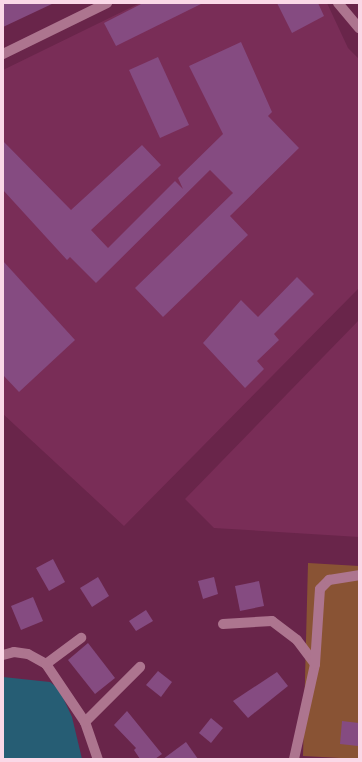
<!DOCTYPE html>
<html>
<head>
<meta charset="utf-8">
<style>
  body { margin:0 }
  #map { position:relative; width:362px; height:762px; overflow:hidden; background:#69254a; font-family:Arial,sans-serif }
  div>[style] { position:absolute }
  .built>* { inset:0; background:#792d57 }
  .green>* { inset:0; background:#895334 }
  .water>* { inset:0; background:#265d74 }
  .building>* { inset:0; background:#854b81 }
  .minor>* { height:10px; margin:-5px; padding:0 5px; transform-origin:5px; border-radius:5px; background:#ad758f }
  span { translate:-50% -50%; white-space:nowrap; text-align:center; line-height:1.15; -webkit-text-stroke:3.5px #3b1c2c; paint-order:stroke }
  .frame { position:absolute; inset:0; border:4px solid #fad8e7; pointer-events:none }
</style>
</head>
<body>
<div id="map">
  <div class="built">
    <i style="clip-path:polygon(140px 3px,327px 3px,348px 48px,359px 59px,359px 288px,124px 526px,3px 414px,3px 70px)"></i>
    <i style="clip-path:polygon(359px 320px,359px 537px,214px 528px,185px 499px)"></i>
  </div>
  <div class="green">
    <i style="clip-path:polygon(308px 563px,359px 566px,359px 759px,303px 756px)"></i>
  </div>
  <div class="water">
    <i style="clip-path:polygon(3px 677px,50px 682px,59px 689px,72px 717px,82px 759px,3px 759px)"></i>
  </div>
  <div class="building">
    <i style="clip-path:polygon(3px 3px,54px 3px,3px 27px)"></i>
    <i style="clip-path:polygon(143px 3px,203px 3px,116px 46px,104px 23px)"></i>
    <i style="clip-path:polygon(277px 3px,318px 3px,324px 16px,292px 33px)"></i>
    <i style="clip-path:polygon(241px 42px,272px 112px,268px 116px,299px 148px,230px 216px,248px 235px,163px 317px,135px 288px,233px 193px,210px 170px,96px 283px,70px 257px,67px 260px,3px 190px,3px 141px,71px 210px,142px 145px,161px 165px,91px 230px,108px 248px,175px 181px,183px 189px,178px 178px,223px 134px,189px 66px)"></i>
    <i style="clip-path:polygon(158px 57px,189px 125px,160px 138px,129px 70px)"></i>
    <i style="clip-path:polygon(3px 261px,75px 340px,19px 392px,3px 375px)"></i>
    <i style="clip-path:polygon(297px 277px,314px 294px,274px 334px,279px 340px,257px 361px,264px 369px,245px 388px,203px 343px,241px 300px,258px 317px)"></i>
    <i style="clip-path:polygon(53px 559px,65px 582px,49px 591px,36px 568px)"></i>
    <i style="clip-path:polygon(98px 577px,109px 596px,92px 607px,80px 588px)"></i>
    <i style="clip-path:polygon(214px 577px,218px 594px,203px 599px,198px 581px)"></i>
    <i style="clip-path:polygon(259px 581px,264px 606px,240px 611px,235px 586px)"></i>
    <i style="clip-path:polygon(33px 597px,43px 621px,21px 630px,11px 606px)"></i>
    <i style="clip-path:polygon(146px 610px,153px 621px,136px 631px,129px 621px)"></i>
    <i style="clip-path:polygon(88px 643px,115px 678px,95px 694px,68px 660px)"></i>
    <i style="clip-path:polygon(158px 671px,172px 682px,161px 697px,146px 685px)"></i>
    <i style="clip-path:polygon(277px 672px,288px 686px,248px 718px,233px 701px)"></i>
    <i style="clip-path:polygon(127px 711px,162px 754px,155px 759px,140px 759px,134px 750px,136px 748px,114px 725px)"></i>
    <i style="clip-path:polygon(211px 718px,223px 728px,211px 743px,199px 733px)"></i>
    <i style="clip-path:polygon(342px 721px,359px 723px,358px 746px,340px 744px)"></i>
    <i style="clip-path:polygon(186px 742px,198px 759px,163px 759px)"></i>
  </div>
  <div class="minor">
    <i style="left:338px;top:3px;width:33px;rotate:50deg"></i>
    <i style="left:3px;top:54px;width:116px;rotate:-26.1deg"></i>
    <i style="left:223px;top:624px;width:49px;rotate:-3.5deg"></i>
    <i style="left:272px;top:621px;width:31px;rotate:37deg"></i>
    <i style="left:297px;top:640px;width:30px;rotate:53deg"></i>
    <i style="left:3px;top:655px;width:11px;rotate:-15deg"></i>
    <i style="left:14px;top:652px;width:14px;rotate:8deg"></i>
    <i style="left:28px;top:654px;width:21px;rotate:29deg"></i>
    <i style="left:46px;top:664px;width:70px;rotate:56.1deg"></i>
    <i style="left:85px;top:722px;width:39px;rotate:71deg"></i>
    <i style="left:46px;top:664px;width:44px;rotate:-36.6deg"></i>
    <i style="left:85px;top:722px;width:78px;rotate:-45deg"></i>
    <i style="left:294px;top:759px;width:97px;rotate:-77.5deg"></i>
    <i style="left:315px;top:664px;width:75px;rotate:-86.2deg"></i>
    <i style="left:320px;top:589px;width:13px;rotate:-45deg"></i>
    <i style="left:329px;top:580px;width:30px;rotate:-9deg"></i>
  </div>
  <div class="frame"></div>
</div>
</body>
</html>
